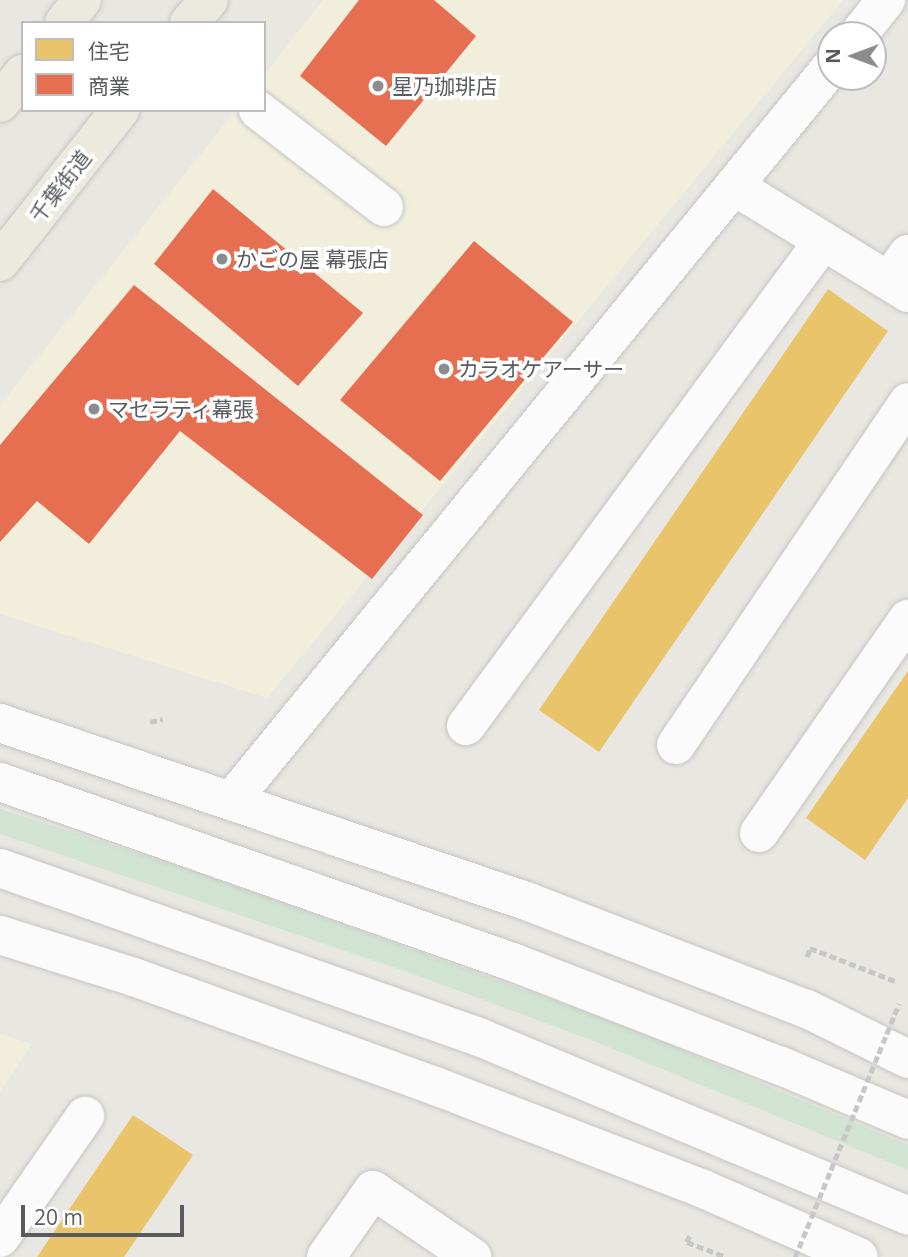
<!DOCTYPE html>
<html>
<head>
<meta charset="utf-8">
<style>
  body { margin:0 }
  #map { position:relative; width:908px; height:1257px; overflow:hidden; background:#e8e7e2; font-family:"Open Sans","Noto Sans JP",sans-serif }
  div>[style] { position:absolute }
  .commercial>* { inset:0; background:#f1efdc }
  .green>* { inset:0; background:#d1e3d2 }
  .homes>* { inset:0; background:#e9c46a }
  .shops>* { inset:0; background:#e76f51 }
  .path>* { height:4.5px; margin-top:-2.25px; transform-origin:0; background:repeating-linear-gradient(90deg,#c5c8c6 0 7px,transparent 0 10.5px) }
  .roads { filter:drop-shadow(0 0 2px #c5c5c4) drop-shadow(0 0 2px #c5c5c4) }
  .minor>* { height:38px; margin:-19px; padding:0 19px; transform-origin:19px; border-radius:19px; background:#fcfbfb }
  .highway>* { height:38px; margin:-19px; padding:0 19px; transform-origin:19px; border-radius:19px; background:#eceadf }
  .path-bridge>* { height:4.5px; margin-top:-2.25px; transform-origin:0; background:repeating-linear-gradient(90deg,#c5c8c6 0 7px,transparent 0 10.5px) }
  .dots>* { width:19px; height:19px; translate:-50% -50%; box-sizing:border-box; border:4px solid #fff; border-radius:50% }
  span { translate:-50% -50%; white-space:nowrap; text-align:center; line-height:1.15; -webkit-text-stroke:7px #fff; paint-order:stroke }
  .poi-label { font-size:21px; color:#595b5f }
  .left { translate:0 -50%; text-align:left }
  .street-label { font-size:21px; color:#595b5f }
  .legend { position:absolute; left:21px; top:21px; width:245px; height:91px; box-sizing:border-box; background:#fff; border:2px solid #bdbdbf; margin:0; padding:9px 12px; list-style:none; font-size:21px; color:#595b5f }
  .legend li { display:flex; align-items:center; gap:14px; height:35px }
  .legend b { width:35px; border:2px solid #bdbdbf }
  .north { position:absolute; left:817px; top:21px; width:70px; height:70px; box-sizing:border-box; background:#fff; border:2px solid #bdbdbf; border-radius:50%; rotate:270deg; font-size:19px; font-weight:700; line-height:28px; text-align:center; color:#595b5f }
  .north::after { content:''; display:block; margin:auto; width:24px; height:32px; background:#8b8c8d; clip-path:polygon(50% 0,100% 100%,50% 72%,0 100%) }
  .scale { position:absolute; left:21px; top:1205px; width:163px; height:32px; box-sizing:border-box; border:4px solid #595b5f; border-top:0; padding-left:9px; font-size:21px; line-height:24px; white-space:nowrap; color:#595b5f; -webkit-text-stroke:5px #fff; paint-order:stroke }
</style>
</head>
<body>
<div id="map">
  <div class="commercial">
    <i style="clip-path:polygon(323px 0,843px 0,267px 698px,0 614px,0 405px,236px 110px,264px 110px,264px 75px)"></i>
    <i style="clip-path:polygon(0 1034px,32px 1044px,0 1092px)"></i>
  </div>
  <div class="green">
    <i style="clip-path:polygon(0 809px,203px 874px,627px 1027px,908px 1145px,908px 1170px,594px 1041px,408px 972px,0 834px)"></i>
  </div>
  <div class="homes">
    <i style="clip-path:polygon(828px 289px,888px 331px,599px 752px,539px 710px)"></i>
    <i style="clip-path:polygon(908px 671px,908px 798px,865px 860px,806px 818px)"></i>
    <i style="clip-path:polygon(133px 1115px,193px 1155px,124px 1257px,37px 1257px)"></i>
  </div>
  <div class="shops">
    <i style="clip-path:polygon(359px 0,434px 0,476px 36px,386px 146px,300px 76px)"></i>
    <i style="clip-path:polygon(213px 189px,363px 313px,298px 386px,154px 264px)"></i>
    <i style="clip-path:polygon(474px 241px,573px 322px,440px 481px,340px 400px)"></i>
    <i style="clip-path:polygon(134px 285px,423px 515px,372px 579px,180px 431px,89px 544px,37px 501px,0 542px,0 445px)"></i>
  </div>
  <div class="path">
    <i style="left:150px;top:722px;width:13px;rotate:-13deg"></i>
    <i style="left:807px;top:957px;width:9px;rotate:-72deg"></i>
    <i style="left:810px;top:948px;width:91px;rotate:21.2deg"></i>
    <i style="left:690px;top:1236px;width:7px;rotate:117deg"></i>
    <i style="left:687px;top:1242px;width:42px;rotate:21deg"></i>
  </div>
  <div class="roads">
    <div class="minor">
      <i style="left:858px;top:35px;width:45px;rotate:-51.3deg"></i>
      <i style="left:258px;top:110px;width:159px;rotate:37.6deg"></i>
      <i style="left:734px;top:186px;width:204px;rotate:31.6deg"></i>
      <i style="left:889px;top:281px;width:33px;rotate:-55deg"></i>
      <i style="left:0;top:723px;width:558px;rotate:18.69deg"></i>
      <i style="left:529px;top:902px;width:298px;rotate:21.1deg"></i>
      <i style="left:807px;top:1009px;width:113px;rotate:26.3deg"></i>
      <i style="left:466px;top:726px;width:602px;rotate:-53.64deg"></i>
      <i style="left:676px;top:745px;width:414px;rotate:-55.9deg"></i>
      <i style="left:0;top:782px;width:546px;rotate:19.36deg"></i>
      <i style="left:515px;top:963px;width:285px;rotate:21.2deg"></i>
      <i style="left:781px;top:1066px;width:138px;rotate:23deg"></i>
      <i style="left:232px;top:800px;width:947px;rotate:-50.74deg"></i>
      <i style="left:759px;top:833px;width:261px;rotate:-55.2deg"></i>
      <i style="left:0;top:868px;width:508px;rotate:19.43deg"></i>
      <i style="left:479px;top:1037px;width:465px;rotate:22.6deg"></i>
      <i style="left:0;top:935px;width:140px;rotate:17.4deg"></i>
      <i style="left:134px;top:977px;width:323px;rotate:19.9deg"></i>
      <i style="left:438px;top:1087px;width:282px;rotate:21deg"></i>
      <i style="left:701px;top:1188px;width:172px;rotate:23.6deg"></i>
      <i style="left:0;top:1238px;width:149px;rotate:-55.1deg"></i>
      <i style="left:326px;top:1257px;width:82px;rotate:-55deg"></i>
      <i style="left:373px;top:1190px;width:120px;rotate:34.1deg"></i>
    </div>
    <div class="highway">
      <i style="left:64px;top:23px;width:29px;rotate:-52deg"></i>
      <i style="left:189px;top:23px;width:30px;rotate:-49deg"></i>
      <i style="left:0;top:103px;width:37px;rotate:-52deg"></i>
      <i style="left:0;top:262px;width:194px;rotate:-51.7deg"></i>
    </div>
  </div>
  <div class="path-bridge">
    <i style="left:795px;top:1257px;width:274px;rotate:-67.7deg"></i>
  </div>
  <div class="dots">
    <i style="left:378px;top:86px;background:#8b8c8d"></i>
    <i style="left:222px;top:259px;background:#8b8c8d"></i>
    <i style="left:444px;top:369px;background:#8b8c8d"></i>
    <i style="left:94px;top:409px;background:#8b8c8d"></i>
  </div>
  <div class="poi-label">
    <span class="left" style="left:392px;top:86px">星乃珈琲店</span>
    <span class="left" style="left:236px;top:259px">かごの屋 幕張店</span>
    <span class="left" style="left:458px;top:369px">カラオケアーサー</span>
    <span class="left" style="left:108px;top:409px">マセラティ幕張</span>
  </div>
  <div class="street-label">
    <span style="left:60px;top:186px;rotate:-52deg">千葉街道</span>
  </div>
  <ul class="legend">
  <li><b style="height:19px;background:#e9c46a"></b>住宅</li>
  <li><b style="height:19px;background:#e76f51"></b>商業</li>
  </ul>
  <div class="north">N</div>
  <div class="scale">20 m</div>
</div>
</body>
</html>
